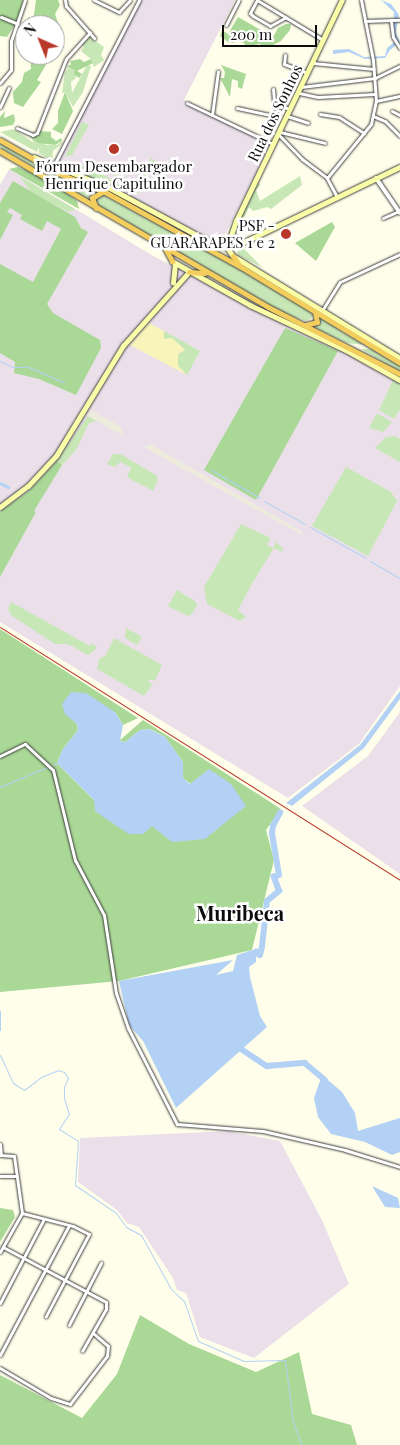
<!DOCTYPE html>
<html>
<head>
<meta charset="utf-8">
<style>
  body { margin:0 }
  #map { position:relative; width:400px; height:1445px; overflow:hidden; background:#fffeeb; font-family:"Playfair Display",serif }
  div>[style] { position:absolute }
  .industrial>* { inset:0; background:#ebe0ea }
  .green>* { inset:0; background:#c8e7b6 }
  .forest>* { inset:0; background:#aad896 }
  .sand>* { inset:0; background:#f9f4b9 }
  .plaza>* { inset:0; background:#edebdc }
  .water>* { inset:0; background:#b2d1f4 }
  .stream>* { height:1px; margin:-0.5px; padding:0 0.5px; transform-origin:0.5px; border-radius:0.5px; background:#b2d1f4 }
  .canal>* { height:3px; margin:-1.5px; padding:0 1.5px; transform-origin:1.5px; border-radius:1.5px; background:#b2d1f4 }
  .river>* { height:5.5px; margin:-2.75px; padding:0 2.75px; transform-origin:2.75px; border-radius:2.75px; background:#b2d1f4 }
  .roads { filter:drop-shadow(0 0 1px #3f3f3f) drop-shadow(0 0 1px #3f3f3f) }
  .minor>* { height:3px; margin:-1.5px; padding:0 1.5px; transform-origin:1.5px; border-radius:1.5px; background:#fff }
  .tertiary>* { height:4px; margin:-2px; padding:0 2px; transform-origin:2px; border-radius:2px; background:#fff }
  .secondary>* { height:4.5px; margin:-2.25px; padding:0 2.25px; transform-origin:2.25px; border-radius:2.25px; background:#f9fda8 }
  .trunk>* { height:5px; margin:-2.5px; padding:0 2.5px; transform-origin:2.5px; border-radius:2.5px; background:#f3ce5e }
  .tram>* { height:1px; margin:-0.5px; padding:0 0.5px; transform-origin:0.5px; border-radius:0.5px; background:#b83728 }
  .dots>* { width:14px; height:14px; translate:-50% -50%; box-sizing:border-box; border:2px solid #fff; border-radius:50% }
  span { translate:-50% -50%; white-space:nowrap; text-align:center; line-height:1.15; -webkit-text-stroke:5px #fff; paint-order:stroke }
  .street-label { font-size:15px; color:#0c0c0c }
  .poi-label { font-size:15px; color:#0c0c0c }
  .right { translate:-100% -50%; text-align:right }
  .district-label { font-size:20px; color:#0c0c0c; font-weight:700 }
  .north { position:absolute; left:15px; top:15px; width:50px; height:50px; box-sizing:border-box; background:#fff; border:1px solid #9e9e9e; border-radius:50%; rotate:316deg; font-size:14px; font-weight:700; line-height:20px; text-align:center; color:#0c0c0c }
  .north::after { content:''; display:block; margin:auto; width:18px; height:22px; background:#b83728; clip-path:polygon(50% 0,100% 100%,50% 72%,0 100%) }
  .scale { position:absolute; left:222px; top:25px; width:95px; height:22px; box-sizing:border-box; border:2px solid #0c0c0c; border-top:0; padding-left:6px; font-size:15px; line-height:18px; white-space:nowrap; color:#0c0c0c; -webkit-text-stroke:4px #fff; paint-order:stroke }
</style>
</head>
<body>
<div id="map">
  <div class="industrial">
    <i style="clip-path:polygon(141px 0,235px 0,184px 100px,271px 143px,226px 233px,217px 242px,58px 161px)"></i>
    <i style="clip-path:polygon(9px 169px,155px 257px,400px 381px,400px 686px,359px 744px,288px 798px,0 622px,0 185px)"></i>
    <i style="clip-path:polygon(400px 712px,400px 874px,302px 806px,368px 756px)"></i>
    <i style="clip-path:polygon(228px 1131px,280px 1141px,322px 1220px,349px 1284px,254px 1358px,200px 1337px,186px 1293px,177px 1290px,173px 1278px,139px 1227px,127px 1223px,117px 1210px,78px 1182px,80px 1138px)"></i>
  </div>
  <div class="green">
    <i style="clip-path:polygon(88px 36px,104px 47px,101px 55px,104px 60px,94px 67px,91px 59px,81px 51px,84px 47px,80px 43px)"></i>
    <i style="clip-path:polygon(87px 65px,91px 66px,83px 92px,73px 107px,65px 92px,62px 93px,65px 72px,69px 68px,75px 70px,76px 78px,71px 82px,72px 93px)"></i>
    <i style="clip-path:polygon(82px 122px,89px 125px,72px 155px,65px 157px)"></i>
    <i style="clip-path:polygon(14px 129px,34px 143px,30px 136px,46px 145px,58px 145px,62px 141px,62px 144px,53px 151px,52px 161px,39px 153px,39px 147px,37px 152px,0 132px)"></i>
    <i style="clip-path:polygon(0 143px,91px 194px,88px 199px,0 147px)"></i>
    <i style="clip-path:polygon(151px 158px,155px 161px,139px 193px,132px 194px,125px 183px,114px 176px,116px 173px,140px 187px,145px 176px,140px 173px,146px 170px)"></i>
    <i style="clip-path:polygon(80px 165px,104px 175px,120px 185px,125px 193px,77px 171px)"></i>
    <i style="clip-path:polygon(19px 176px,73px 208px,75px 210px,68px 212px,32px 193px)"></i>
    <i style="clip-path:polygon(300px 176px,302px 185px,271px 209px,267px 207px,253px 211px,249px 207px,237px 233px,240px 239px,236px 242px,230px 236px,257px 178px,260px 185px,256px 190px,260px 201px)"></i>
    <i style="clip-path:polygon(101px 194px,273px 287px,311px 309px,313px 317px,306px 321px,285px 314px,99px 209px,95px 200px)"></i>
    <i style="clip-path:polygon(239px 246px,244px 249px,262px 267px,237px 255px)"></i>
    <i style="clip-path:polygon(314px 310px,340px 331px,366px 345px,347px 343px,309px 325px,316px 320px)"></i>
    <i style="clip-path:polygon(164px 331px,200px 351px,187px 375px,178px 366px,178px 354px,185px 350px,179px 344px,163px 339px)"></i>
    <i style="clip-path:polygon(361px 349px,371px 349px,400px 365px,400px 372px)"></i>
    <i style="clip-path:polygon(393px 380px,400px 384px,400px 409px,394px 419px,379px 410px)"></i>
    <i style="clip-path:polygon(377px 413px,392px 422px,383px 432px,369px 428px)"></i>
    <i style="clip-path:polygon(88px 416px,96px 421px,89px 423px,76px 450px,62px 465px,57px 461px)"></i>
    <i style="clip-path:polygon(395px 436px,400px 439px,400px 462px,375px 448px,386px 437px)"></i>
    <i style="clip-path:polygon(113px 454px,120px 454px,156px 475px,158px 480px,153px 491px,127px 477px,131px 467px,120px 462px,115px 467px,107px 464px)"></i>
    <i style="clip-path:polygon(346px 467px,391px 492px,397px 501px,368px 556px,312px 526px)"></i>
    <i style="clip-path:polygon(241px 524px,271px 538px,267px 545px,273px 548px,276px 542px,283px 549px,282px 552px,274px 548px,253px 582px,238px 610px,246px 617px,240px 621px,207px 604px,204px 587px)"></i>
    <i style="clip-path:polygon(177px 590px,195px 601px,197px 605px,192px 614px,187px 616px,168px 606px)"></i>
    <i style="clip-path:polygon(11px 602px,90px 646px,92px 643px,97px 647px,95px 650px,88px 655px,68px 644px,55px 644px,11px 615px,8px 609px)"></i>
    <i style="clip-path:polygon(126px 628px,142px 637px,137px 645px,125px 638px)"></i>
    <i style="clip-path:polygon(114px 638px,162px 665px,155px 681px,147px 679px,152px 685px,144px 696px,97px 669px,99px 659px,106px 655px)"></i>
  </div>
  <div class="forest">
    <i style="clip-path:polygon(0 0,23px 0,20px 16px,7px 37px,0 36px)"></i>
    <i style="clip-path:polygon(36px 0,58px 0,60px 5px,55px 14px,59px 26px,55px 31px,62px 46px,55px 52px,55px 25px,36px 25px,33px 21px)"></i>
    <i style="clip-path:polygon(238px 17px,273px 37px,278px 28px,286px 24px,291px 24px,290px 30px,281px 41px,269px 47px,259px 44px,248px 47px,237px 38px,234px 43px,228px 42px,220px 36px,222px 30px,228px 34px)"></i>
    <i style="clip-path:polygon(30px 55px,52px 55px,44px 60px,46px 65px,37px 80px,41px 82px,23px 107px,14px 103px,13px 92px,22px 82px,24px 73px,31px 69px)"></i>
    <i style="clip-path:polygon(80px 59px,84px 62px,91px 59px,93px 63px,77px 71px,82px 74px,79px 78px,74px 74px,75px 70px,67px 67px,71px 64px,70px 61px)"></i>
    <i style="clip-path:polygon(221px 65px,246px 74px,242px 89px,238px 87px,238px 81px,232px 79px,230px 97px,220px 78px,224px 78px,225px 72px)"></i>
    <i style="clip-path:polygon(65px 92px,73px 111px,62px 134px,52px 129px,58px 123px,58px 111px)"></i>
    <i style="clip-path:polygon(5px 111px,4px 118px,14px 114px,15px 121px,13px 125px,0 127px,0 117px)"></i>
    <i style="clip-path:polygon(39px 131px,51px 132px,51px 137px,56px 141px,61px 138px,62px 141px,55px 145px,38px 143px,30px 136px)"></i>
    <i style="clip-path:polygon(18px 167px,45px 178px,77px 201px,79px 209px,9px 169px)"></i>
    <i style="clip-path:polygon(13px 181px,75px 217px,81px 228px,88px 232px,47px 304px,53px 313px,100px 340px,101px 348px,76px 395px,39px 379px,14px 373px,15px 362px,0 353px,0 264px,33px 282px,61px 229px,47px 221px,42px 231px,20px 219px,22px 215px,10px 208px,7px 212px,13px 215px,0 240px,0 203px)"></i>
    <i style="clip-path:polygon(332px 222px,335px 227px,316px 261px,295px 243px)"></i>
    <i style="clip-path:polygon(285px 328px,338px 351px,256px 500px,204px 470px)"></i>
    <i style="clip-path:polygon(57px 461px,62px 465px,34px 511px,36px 512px,0 577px,0 512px,30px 490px)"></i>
    <i style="clip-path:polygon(0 629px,138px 718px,123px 725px,115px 712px,65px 713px,77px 724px,78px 730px,63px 749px,57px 763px,94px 800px,143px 834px,209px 769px,191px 784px,183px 778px,183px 762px,165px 737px,150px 729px,140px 730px,125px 742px,119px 741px,143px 720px,281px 809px,266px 830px,274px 860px,252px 950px,119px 981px,0 992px)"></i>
    <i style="clip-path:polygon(0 1208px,13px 1210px,15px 1217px,0 1242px)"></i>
    <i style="clip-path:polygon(140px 1315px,189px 1344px,256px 1372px,299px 1352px,312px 1414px,351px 1425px,357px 1445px,0 1445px,0 1375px,82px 1418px,117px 1374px)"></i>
  </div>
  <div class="sand">
    <i style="clip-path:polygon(149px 323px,164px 331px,164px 339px,172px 338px,185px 350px,178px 354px,178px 366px,187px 375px,130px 345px)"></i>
  </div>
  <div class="plaza">
    <i style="clip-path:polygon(92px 411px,122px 427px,122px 435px,86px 415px)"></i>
    <i style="clip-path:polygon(150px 444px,301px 531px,302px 535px,144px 447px)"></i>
  </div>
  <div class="water">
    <i style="clip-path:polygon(381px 0,391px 4px,399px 15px,396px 32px,400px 42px,390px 50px,385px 58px,365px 59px,349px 52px,333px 54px,333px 50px,349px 49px,364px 57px,385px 56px,387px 48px,397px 40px,393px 34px,394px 12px)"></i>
    <i style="clip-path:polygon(400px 691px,400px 699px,364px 748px,292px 806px,286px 803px,360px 745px)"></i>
    <i style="clip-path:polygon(71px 692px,86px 693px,115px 712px,123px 725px,120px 741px,125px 742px,140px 730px,149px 729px,165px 737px,183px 762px,183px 778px,190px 784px,209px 769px,231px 784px,246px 806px,205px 839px,172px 842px,152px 826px,143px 834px,129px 834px,115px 825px,95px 811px,94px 800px,57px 763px,63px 749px,78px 730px,77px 724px,65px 714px,62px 704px)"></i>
    <i style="clip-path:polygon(252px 950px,256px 952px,256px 962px,249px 967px,250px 977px,260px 1016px,267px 1027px,176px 1108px,143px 1041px,129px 1025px,119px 981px,233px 960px,216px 975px,233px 971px,237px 955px)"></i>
    <i style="clip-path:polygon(322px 1075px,342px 1092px,355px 1113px,358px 1131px,400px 1118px,400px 1152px,392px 1155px,365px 1142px,331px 1134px,318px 1117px,314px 1098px)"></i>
    <i style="clip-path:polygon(372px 1186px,398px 1198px,400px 1208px,385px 1207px)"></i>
  </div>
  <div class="stream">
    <i style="left:0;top:361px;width:13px;rotate:27deg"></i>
    <i style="left:12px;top:367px;width:16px"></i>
    <i style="left:28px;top:367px;width:39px;rotate:23deg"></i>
    <i style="left:211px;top:470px;width:56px;rotate:29.7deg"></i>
    <i style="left:264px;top:501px;width:47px;rotate:29.3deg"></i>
    <i style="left:310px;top:527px;width:64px;rotate:29deg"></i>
    <i style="left:370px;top:561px;width:34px;rotate:30deg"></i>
    <i style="left:53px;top:765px;width:4px;rotate:-27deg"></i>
    <i style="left:0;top:787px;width:51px;rotate:-23.1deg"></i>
    <i style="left:0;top:1011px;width:19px;rotate:90deg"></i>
    <i style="left:0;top:1055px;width:31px;rotate:65deg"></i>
    <i style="left:13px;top:1083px;width:13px;rotate:32deg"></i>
    <i style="left:24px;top:1090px;width:21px;rotate:-37deg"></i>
    <i style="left:41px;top:1077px;width:18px;rotate:-22deg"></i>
    <i style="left:58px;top:1070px;width:6px;rotate:18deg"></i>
    <i style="left:64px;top:1072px;width:7px;rotate:56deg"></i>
    <i style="left:68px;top:1078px;width:10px;rotate:114deg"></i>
    <i style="left:64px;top:1087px;width:11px;rotate:90deg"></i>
    <i style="left:64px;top:1098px;width:17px;rotate:73deg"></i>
    <i style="left:69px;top:1114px;width:18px;rotate:124deg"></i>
    <i style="left:59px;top:1129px;width:22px;rotate:32deg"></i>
    <i style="left:78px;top:1141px;width:44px;rotate:93.9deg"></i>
    <i style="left:75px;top:1185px;width:50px;rotate:34.3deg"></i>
    <i style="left:116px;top:1213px;width:17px;rotate:54deg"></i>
    <i style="left:126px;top:1227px;width:17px;rotate:28deg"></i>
    <i style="left:141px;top:1235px;width:62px;rotate:60.9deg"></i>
    <i style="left:171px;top:1289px;width:18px;rotate:43deg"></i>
    <i style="left:184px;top:1301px;width:42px;rotate:70.7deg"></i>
    <i style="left:198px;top:1341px;width:50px;rotate:23.5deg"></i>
    <i style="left:244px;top:1361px;width:41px;rotate:-1.4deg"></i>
    <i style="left:285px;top:1360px;width:63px;rotate:82.6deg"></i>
    <i style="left:293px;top:1422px;width:25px;rotate:69deg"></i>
  </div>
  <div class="canal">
    <i style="left:0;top:483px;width:9px;rotate:27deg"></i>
  </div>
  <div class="river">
    <i style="left:251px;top:958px;width:8px;rotate:-50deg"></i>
    <i style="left:256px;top:952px;width:5px;rotate:37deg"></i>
    <i style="left:260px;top:955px;width:8px;rotate:-76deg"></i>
    <i style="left:262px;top:947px;width:46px;rotate:-83.8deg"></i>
    <i style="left:267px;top:901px;width:16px;rotate:-40deg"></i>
    <i style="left:279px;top:891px;width:15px;rotate:-110deg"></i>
    <i style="left:274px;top:877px;width:5px;rotate:-22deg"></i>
    <i style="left:279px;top:875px;width:42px;rotate:-99.7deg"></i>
    <i style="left:272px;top:834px;width:8px;rotate:-83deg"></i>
    <i style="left:273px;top:826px;width:15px;rotate:-62deg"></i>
    <i style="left:237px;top:1046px;width:36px;rotate:34deg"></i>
    <i style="left:267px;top:1066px;width:38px;rotate:-5deg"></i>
    <i style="left:305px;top:1063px;width:26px;rotate:40deg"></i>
  </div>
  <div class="roads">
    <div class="minor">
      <i style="left:65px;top:0;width:6px;rotate:81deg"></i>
      <i style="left:66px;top:6px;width:43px;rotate:48.8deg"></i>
      <i style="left:94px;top:0;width:28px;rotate:26deg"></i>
      <i style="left:119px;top:12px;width:16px;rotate:-47deg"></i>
      <i style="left:257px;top:0;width:77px;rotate:31.2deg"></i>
      <i style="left:257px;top:0;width:15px;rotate:118deg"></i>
      <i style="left:250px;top:13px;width:4px;rotate:45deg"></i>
      <i style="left:253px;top:16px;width:20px;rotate:30deg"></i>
      <i style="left:270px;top:26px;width:18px;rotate:-29deg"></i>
      <i style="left:1px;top:17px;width:18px;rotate:22deg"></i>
      <i style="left:365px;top:21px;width:35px;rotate:-2deg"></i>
      <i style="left:391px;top:21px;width:16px;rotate:83deg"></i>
      <i style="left:393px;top:37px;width:13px;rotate:58deg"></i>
      <i style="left:226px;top:25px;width:28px;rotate:-63deg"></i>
      <i style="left:285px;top:55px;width:9px;rotate:96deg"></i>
      <i style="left:284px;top:64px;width:25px;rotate:21deg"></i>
      <i style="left:313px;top:63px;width:61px;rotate:5.6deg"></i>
      <i style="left:0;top:83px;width:17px;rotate:-50deg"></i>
      <i style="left:11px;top:70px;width:29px;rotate:-90deg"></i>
      <i style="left:11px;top:41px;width:43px;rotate:-71.1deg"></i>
      <i style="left:301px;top:87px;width:75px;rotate:-6.9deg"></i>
      <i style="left:375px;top:78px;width:28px;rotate:-26deg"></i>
      <i style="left:273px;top:89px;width:12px;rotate:85deg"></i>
      <i style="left:274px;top:101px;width:18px;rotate:29deg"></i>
      <i style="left:299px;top:93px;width:19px;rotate:12deg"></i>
      <i style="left:318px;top:97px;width:57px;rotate:-3deg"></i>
      <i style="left:376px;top:101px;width:25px;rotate:-12deg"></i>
      <i style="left:187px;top:103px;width:95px;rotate:25.5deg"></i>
      <i style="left:0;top:107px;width:21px;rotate:-65deg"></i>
      <i style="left:237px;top:108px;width:38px;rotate:12deg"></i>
      <i style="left:274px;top:116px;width:12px;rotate:-66deg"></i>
      <i style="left:392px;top:111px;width:9px;rotate:27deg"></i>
      <i style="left:320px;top:114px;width:19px;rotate:9deg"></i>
      <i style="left:339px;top:117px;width:30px;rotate:33deg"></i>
      <i style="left:212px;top:115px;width:44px;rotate:-82.2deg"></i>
      <i style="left:287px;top:116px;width:22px;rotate:18deg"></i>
      <i style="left:373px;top:116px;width:13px;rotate:23deg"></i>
      <i style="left:385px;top:121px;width:21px;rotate:45deg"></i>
      <i style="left:17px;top:128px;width:17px;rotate:24deg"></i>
      <i style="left:33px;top:135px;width:4px;rotate:-27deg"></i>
      <i style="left:37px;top:133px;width:79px;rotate:-68.6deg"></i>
      <i style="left:66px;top:59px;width:36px;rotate:-48deg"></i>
      <i style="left:280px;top:132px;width:46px;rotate:13.7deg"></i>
      <i style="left:278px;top:134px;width:35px;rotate:46deg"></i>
      <i style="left:302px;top:159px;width:31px;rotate:37deg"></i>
      <i style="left:54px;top:165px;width:186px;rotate:-62.7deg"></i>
      <i style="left:337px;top:197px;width:21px;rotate:-118deg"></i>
      <i style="left:327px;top:178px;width:70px;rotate:-50.8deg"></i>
      <i style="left:371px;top:124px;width:24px;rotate:-78deg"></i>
      <i style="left:376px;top:101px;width:41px;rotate:-94.2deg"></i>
      <i style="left:373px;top:60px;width:61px;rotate:-101.3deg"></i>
      <i style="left:383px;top:218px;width:17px;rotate:-24deg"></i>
      <i style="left:323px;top:309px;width:32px;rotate:-58deg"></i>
      <i style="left:340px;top:282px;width:66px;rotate:-25deg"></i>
      <i style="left:0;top:756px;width:28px;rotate:-26deg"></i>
      <i style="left:25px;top:744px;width:38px;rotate:43deg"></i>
      <i style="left:53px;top:770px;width:93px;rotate:76.3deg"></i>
      <i style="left:75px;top:860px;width:62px;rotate:62.2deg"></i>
      <i style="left:104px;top:915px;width:79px;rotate:81.3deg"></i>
      <i style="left:116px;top:993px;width:37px;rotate:71deg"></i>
      <i style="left:128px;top:1028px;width:108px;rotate:63deg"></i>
      <i style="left:177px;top:1124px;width:86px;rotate:4.7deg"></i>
      <i style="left:263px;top:1131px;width:84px;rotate:13deg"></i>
      <i style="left:345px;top:1150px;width:58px;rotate:17.2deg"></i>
      <i style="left:0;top:1144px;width:11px;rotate:85deg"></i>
      <i style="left:0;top:1155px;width:14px;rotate:4deg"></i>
      <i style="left:14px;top:1156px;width:58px;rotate:82deg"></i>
      <i style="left:0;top:1176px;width:15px"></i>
      <i style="left:22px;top:1213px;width:53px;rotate:14.3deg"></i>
      <i style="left:73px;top:1226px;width:18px;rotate:27deg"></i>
      <i style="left:89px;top:1234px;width:93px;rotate:117.7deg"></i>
      <i style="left:3px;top:1247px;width:117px;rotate:28.1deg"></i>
      <i style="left:106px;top:1302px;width:7px;rotate:90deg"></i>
      <i style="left:106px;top:1309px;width:48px;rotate:119.7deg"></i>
      <i style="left:0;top:1252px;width:45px;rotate:-60.6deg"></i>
      <i style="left:0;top:1303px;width:95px;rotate:-62.4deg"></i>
      <i style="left:69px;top:1325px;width:70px;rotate:-62.7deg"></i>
      <i style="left:0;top:1355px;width:147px;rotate:-62deg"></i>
      <i style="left:0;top:1368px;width:59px;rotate:30.5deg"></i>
      <i style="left:51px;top:1398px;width:20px;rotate:18deg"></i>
      <i style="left:70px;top:1404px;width:61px;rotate:-52.4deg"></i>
      <i style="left:107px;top:1356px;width:10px;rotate:-84deg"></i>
      <i style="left:108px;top:1346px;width:20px;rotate:-139deg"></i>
    </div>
    <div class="tertiary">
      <i style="left:376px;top:178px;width:42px;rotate:55.6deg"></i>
    </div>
    <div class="secondary">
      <i style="left:34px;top:157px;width:82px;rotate:22.2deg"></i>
      <i style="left:110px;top:188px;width:111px;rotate:28.4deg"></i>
      <i style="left:208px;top:241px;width:20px;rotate:18deg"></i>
      <i style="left:227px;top:247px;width:11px;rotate:56deg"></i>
      <i style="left:233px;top:256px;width:196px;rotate:31.4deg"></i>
      <i style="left:227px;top:247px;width:28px;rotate:-71deg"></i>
      <i style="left:236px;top:221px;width:245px;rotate:-64.4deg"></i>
      <i style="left:227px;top:247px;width:16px;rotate:-15deg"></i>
      <i style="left:242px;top:243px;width:175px;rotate:-25.7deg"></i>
      <i style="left:172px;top:261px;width:90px;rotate:29.4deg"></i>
      <i style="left:250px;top:305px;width:106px;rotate:25.1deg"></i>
      <i style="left:346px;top:350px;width:62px;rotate:29.1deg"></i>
      <i style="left:173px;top:283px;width:19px;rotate:-84deg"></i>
      <i style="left:0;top:507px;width:35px;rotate:-37deg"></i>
      <i style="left:28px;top:486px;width:41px;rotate:-47deg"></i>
      <i style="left:56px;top:456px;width:129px;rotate:-58.7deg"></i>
      <i style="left:123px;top:346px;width:99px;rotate:-48.3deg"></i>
    </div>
    <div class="trunk">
      <i style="left:0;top:140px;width:67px;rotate:29.6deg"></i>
      <i style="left:58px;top:173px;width:51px;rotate:22deg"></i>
      <i style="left:105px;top:192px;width:155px;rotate:28.9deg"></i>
      <i style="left:241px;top:267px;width:186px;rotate:31.1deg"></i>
      <i style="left:0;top:151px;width:310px;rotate:30.2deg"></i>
      <i style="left:268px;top:307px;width:148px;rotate:26.9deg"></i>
      <i style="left:96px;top:208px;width:11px;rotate:-112deg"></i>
      <i style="left:92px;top:198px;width:12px;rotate:-31deg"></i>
      <i style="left:202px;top:243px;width:17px;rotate:7deg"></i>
      <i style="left:166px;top:250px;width:13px;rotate:61deg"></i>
      <i style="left:233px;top:256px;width:11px;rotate:56deg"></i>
      <i style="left:189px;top:272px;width:16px;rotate:4deg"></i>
      <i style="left:305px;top:325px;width:12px;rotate:-14deg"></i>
      <i style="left:317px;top:322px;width:10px;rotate:-101deg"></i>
    </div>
  </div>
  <div class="tram">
    <i style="left:0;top:627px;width:473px;rotate:32.3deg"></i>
  </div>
  <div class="dots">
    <i style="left:114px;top:149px;background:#b83728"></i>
    <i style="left:286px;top:234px;background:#b83728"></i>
  </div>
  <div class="street-label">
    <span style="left:275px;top:113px;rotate:-64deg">Rua dos Sonhos</span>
  </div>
  <div class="poi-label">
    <span style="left:114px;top:175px">Fórum Desembargador<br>Henrique Capitulino</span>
    <span class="right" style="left:275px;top:234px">PSF -<br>GUARARAPES 1 e 2</span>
  </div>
  <div class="district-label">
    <span style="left:240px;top:912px">Muribeca</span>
  </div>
  <div class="north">N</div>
  <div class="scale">200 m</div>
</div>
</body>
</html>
